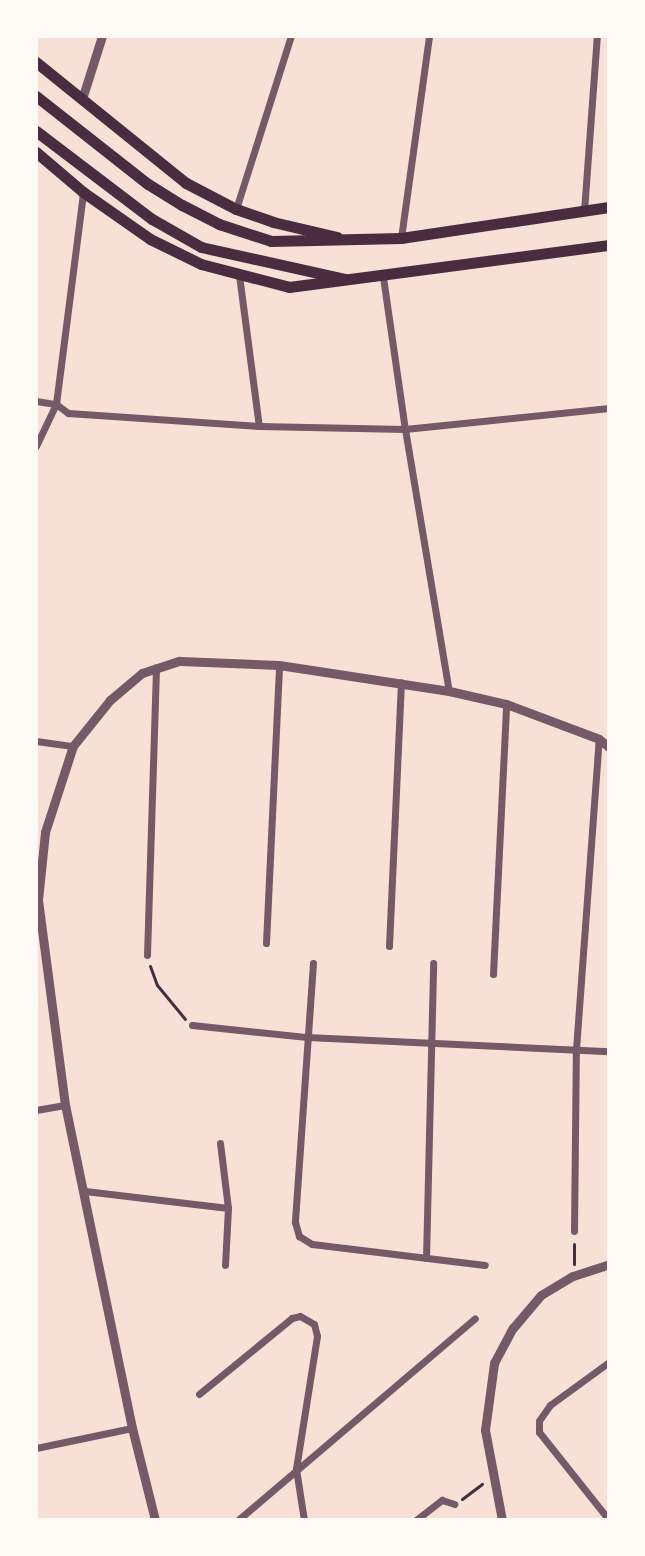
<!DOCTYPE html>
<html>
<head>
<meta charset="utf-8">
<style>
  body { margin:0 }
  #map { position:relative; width:645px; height:1556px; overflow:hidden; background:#f7e1d7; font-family:Helvetica,sans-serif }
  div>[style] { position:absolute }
  .path>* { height:3px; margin:-1.5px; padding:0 1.5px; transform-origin:1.5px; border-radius:1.5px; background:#4a2c40 }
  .minor>* { height:7px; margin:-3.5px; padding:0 3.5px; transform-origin:3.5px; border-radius:3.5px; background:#755966 }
  .tertiary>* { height:9px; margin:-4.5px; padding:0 4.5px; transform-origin:4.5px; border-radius:4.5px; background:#755966 }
  .primary>* { height:11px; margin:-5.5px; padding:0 5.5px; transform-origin:5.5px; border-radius:5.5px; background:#4a2c40 }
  span { translate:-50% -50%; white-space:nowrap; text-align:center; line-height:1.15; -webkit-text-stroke:7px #fffaf5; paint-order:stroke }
  .frame { position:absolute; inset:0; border:38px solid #fffaf5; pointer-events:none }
</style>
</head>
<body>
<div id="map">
  <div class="path">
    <i style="left:150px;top:966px;width:20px;rotate:70deg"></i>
    <i style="left:157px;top:985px;width:44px;rotate:50.5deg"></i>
    <i style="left:574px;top:1264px;width:20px;rotate:-90deg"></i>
    <i style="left:462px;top:1499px;width:25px;rotate:-37deg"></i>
  </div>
  <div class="minor">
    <i style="left:236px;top:209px;width:182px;rotate:-72.4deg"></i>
    <i style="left:584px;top:211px;width:175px;rotate:-85.8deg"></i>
    <i style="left:401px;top:238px;width:204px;rotate:-82.1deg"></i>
    <i style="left:239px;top:275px;width:152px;rotate:82.5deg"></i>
    <i style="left:383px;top:277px;width:154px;rotate:81.8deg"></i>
    <i style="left:405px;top:429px;width:266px;rotate:80.5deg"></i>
    <i style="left:36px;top:401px;width:20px;rotate:9deg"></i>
    <i style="left:56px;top:404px;width:15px;rotate:37deg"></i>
    <i style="left:68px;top:413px;width:191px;rotate:3.9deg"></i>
    <i style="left:259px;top:426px;width:146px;rotate:1.2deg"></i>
    <i style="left:405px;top:429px;width:205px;rotate:-5.9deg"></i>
    <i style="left:36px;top:446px;width:47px;rotate:-64.5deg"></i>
    <i style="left:56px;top:404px;width:214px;rotate:-82.7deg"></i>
    <i style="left:36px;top:741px;width:37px;rotate:8deg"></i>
    <i style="left:266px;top:943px;width:278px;rotate:-87.3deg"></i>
    <i style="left:389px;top:946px;width:264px;rotate:-87.4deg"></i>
    <i style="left:147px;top:955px;width:288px;rotate:-88.2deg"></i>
    <i style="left:313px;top:963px;width:260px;rotate:94deg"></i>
    <i style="left:295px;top:1222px;width:15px;rotate:74deg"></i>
    <i style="left:299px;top:1236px;width:15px;rotate:32deg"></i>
    <i style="left:312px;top:1244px;width:174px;rotate:6.9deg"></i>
    <i style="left:493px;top:974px;width:270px;rotate:-87.2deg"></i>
    <i style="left:192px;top:1025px;width:116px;rotate:6deg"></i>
    <i style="left:307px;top:1037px;width:302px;rotate:2.7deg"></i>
    <i style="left:36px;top:1110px;width:29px;rotate:-10deg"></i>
    <i style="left:220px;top:1143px;width:65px;rotate:83deg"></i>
    <i style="left:85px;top:1191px;width:144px;rotate:6.8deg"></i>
    <i style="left:228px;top:1208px;width:57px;rotate:93deg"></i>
    <i style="left:574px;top:1231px;width:182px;rotate:-89.4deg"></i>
    <i style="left:576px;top:1049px;width:311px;rotate:-85.8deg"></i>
    <i style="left:426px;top:1258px;width:295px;rotate:-88.6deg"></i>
    <i style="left:609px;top:1362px;width:73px;rotate:143.9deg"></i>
    <i style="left:550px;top:1405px;width:19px;rotate:125deg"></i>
    <i style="left:539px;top:1421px;width:11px;rotate:90deg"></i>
    <i style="left:539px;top:1432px;width:112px;rotate:51.5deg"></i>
    <i style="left:199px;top:1394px;width:120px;rotate:-39.3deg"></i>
    <i style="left:292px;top:1318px;width:8px;rotate:-14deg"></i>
    <i style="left:300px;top:1316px;width:16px;rotate:30deg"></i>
    <i style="left:314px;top:1324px;width:12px;rotate:76deg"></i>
    <i style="left:317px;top:1336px;width:135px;rotate:99deg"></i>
    <i style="left:296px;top:1469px;width:52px;rotate:81.1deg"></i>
    <i style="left:36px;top:1448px;width:98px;rotate:-11.8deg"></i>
    <i style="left:238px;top:1520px;width:311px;rotate:-40.4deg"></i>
    <i style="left:416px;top:1520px;width:33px;rotate:-38deg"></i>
    <i style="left:442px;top:1500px;width:13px;rotate:18deg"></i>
  </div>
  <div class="tertiary">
    <i style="left:82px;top:99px;width:66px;rotate:-72.4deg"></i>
    <i style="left:155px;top:1520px;width:95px;rotate:-104deg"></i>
    <i style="left:132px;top:1428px;width:330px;rotate:-101.7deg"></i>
    <i style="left:65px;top:1105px;width:207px;rotate:-97.5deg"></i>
    <i style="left:38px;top:900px;width:68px;rotate:-84.1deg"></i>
    <i style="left:45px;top:832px;width:90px;rotate:-72deg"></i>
    <i style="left:73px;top:746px;width:59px;rotate:-51.2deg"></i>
    <i style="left:110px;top:700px;width:42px;rotate:-40.2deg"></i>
    <i style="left:142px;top:673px;width:40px;rotate:-18deg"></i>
    <i style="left:180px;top:661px;width:99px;rotate:2.3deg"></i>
    <i style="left:279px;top:665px;width:172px;rotate:8.7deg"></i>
    <i style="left:449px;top:691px;width:58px;rotate:12.8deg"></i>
    <i style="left:506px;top:704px;width:99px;rotate:20.6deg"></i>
    <i style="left:599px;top:739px;width:13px;rotate:39deg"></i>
    <i style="left:502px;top:1520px;width:92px;rotate:-100.7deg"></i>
    <i style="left:485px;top:1430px;width:68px;rotate:-82.3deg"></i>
    <i style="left:494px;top:1363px;width:40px;rotate:-62deg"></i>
    <i style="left:513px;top:1328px;width:43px;rotate:-49.7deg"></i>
    <i style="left:541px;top:1295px;width:37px;rotate:-31deg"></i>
    <i style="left:573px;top:1276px;width:38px;rotate:-18deg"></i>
  </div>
  <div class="primary">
    <i style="left:36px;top:62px;width:193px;rotate:38.9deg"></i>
    <i style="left:186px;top:183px;width:56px;rotate:27.5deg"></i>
    <i style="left:236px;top:209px;width:39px;rotate:19deg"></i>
    <i style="left:273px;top:222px;width:66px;rotate:13.2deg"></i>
    <i style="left:36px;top:96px;width:142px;rotate:38.2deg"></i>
    <i style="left:148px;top:184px;width:40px;rotate:32deg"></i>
    <i style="left:182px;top:205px;width:42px;rotate:27.2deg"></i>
    <i style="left:219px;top:224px;width:55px;rotate:18.1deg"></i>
    <i style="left:271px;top:241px;width:130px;rotate:-1.3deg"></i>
    <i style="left:401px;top:238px;width:210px;rotate:-8.5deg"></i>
    <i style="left:36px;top:131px;width:146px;rotate:37.2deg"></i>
    <i style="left:152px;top:219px;width:56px;rotate:29.7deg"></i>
    <i style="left:201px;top:247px;width:148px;rotate:12.5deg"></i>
    <i style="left:36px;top:152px;width:62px;rotate:40.4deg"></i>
    <i style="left:83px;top:192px;width:82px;rotate:35deg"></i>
    <i style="left:150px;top:239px;width:57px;rotate:26.1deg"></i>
    <i style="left:201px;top:264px;width:91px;rotate:14.6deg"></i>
    <i style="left:289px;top:287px;width:323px;rotate:-7.5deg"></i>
  </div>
  <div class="frame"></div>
</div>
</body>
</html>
